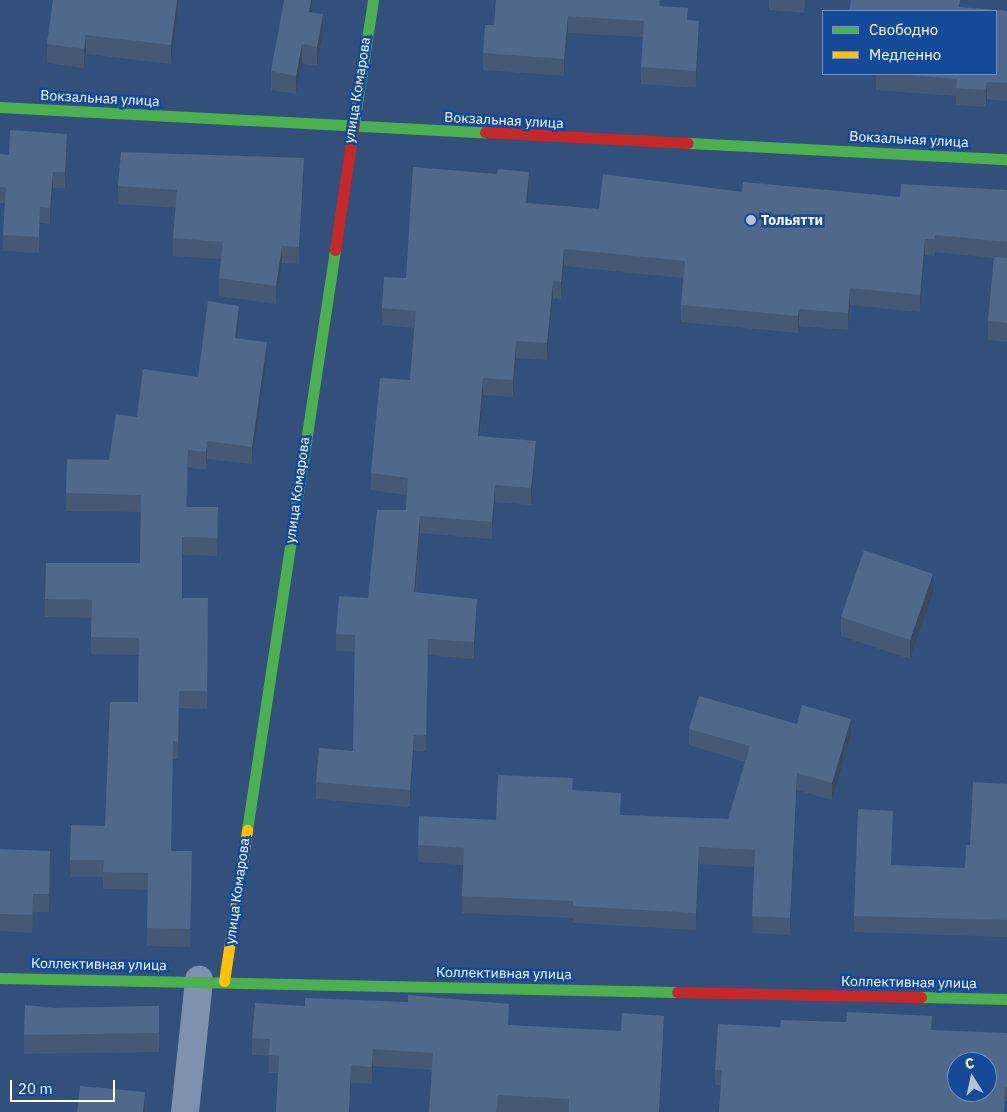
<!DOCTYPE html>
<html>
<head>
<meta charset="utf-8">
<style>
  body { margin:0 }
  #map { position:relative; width:1007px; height:1112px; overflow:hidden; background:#33507c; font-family:"IBM Plex Sans",sans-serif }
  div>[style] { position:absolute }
  .street>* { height:28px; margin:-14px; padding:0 14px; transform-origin:14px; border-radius:14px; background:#7e91ae }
  .fast>* { height:11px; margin:-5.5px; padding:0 5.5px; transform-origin:5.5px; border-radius:5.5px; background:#4caf50 }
  .slow>* { height:11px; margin:-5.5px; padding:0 5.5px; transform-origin:5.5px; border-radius:5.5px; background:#ffc107 }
  .jam>* { height:11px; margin:-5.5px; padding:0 5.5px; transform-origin:5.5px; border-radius:5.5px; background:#c62828 }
  .wall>* { inset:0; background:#455977 }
  .shaded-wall>* { inset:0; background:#384961 }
  .building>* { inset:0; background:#50688a }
  .dots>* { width:14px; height:14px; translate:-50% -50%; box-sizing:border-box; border:2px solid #154a9a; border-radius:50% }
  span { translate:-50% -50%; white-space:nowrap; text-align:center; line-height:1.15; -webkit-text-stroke:5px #154a9a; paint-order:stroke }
  .street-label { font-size:14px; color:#fff }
  .poi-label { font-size:14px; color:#fff; font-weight:700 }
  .left { translate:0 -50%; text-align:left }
  .legend { position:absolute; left:822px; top:10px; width:175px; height:65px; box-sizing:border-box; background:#154a9a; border:1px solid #7392c2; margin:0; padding:6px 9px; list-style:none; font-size:15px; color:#fff }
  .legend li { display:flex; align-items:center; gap:10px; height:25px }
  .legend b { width:25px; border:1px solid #7392c2 }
  .north { position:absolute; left:947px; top:1052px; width:50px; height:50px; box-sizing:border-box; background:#154a9a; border:1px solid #7392c2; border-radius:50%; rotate:350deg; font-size:14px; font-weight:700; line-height:20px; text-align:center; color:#fff }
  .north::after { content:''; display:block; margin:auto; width:18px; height:22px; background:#b8c2d1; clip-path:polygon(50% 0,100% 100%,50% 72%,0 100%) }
  .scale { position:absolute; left:10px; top:1080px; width:105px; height:22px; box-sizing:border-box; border:2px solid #fff; border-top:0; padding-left:6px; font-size:15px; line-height:18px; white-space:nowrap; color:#fff; -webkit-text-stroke:4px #154a9a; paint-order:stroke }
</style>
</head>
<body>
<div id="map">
  <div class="street">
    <i style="left:185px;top:1112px;width:133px;rotate:-83.9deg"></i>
  </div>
  <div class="fast">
    <i style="left:0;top:107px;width:486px;rotate:3deg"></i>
    <i style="left:354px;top:123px;width:124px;rotate:-81.2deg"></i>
    <i style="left:688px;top:143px;width:319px;rotate:2.9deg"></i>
    <i style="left:247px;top:830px;width:587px;rotate:-81.37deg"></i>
    <i style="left:0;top:978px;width:677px;rotate:1.18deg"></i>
    <i style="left:921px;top:997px;width:86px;rotate:1.3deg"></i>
  </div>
  <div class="slow">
    <i style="left:224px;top:981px;width:153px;rotate:-81.3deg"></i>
  </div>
  <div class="jam">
    <i style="left:485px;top:132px;width:203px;rotate:3.1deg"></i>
    <i style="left:335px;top:250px;width:128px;rotate:-81.5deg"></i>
    <i style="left:677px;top:992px;width:244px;rotate:1.2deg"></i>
  </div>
  <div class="wall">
    <i style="clip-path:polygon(53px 0,179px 0,171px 64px,86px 54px,84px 68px,47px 63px,47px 44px)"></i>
    <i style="clip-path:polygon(312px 0,312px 12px,323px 33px,317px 66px,302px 63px,296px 94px,271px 90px,271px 71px)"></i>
    <i style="clip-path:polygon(496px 0,661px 0,660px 6px,688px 20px,699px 37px,696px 88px,641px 84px,641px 67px,643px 37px,568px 33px,564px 76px,483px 70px,483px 53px,494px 25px)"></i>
    <i style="clip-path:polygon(769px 0,805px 0,804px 13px,769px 10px)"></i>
    <i style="clip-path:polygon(961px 7px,1007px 11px,1007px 101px,987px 99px,986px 107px,956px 105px,956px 96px,876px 90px,876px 74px,996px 74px)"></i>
    <i style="clip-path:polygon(67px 150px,65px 188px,53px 188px,50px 224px,40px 223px,39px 253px,3px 251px,3px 235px,5px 203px,0 203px,0 154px,9px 155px)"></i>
    <i style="clip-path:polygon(304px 176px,299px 264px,282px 263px,276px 304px,219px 296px,219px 278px,221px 259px,173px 256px,173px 238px,176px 208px,118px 204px,118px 186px)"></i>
    <i style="clip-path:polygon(529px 189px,528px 203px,599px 209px,742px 192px,900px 197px,1007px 190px,1007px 342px,988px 340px,988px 321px,994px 258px,935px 252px,935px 256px,925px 255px,920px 312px,850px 305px,848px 330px,799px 326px,798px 333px,681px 322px,681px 305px,683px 278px,564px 266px,561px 299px,553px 298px,547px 360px,516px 358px,513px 397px,483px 395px,480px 436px,536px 458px,531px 505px,495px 502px,492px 539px,420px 533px,416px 593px,477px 615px,474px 659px,428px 655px,426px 751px,414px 751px,410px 807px,316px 799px,316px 782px,353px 751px,355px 652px,336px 651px,336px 634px,368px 598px,406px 510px,407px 495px,371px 490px,371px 473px,410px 380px,414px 328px,382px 325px,382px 308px,406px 278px)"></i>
    <i style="clip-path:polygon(239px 323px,237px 338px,267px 360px,252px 464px,207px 459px,206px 470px,188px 467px,187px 507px,218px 525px,217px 556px,182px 555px,182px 598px,208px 615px,207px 709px,179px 708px,178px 759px,173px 759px,171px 851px,192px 869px,190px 947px,147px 946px,148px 890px,103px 889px,103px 877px,70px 877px,70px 860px,105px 826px,138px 702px,139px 655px,91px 654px,91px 618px,45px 617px,45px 599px,140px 563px,141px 512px,66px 511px,66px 493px,109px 460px,137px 417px,198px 377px)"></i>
    <i style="clip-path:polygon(933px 593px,910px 659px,841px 636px,841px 617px)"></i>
    <i style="clip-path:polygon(797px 724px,851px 736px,832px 800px,797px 790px,790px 935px,752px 933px,754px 867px,699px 864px,696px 930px,573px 923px,573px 918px,462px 913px,463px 865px,418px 862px,418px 845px,496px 820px,573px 791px,621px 815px,728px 819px,745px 762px,689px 745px,689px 729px)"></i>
    <i style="clip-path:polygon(1007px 784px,1007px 937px,854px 932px,854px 916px,893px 827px,892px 865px,965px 868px,970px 845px)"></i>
    <i style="clip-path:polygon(0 849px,50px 869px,49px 912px,33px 912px,32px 933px,0 931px)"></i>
    <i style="clip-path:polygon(159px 1006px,159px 1052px,24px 1054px,24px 1035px,54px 1008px)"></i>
    <i style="clip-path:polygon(509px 1025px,664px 1033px,660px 1112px,429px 1112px,432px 1070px,373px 1066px,372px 1084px,351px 1083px,350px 1112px,276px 1112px,278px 1073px,269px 1073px,269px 1056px,252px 1055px,252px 1038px)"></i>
    <i style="clip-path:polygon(780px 1027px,1007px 1033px,1007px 1101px,1005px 1101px,1004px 1112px,719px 1112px,721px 1085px,715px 1085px,715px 1070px)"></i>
  </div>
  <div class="shaded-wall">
    <i style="clip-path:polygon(177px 0,179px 0,171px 64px,171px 45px)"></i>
    <i style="clip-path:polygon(311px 0,312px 0,312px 16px,309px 12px)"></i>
    <i style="clip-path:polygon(323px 14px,323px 33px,317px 66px,317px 47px)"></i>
    <i style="clip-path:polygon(568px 16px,568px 33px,564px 76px,564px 59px)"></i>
    <i style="clip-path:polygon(699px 21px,699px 37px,696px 88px,696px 71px)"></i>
    <i style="clip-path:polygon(86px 35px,86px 54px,84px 68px,84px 49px)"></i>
    <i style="clip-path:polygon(302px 44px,302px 63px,296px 94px,296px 76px)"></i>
    <i style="clip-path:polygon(987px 82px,987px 99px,986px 107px,986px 90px)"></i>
    <i style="clip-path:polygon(67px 134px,67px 150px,65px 188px,65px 172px)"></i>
    <i style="clip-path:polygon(304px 158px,304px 176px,299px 264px,299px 247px)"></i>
    <i style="clip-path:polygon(53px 172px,53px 188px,50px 224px,50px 208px)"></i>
    <i style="clip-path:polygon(529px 172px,529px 189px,526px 220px,526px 203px)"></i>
    <i style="clip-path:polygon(40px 207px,40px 223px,39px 253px,39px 237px)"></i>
    <i style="clip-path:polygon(925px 239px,925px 255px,920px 312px,920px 295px)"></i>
    <i style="clip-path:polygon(282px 246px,282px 263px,276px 304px,276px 286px)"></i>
    <i style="clip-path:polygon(564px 249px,564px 266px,561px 299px,561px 282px)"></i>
    <i style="clip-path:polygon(553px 281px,553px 298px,547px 360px,547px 343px)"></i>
    <i style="clip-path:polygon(850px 288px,850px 305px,848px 330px,848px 313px)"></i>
    <i style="clip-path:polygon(239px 306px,239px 323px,235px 355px,235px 338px)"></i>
    <i style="clip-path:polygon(799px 309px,799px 326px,798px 333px,798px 316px)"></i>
    <i style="clip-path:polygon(516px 341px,516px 358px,513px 397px,513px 380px)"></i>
    <i style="clip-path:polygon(267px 342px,267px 360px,252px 464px,252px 447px)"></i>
    <i style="clip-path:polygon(483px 378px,483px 395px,478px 453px,478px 436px)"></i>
    <i style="clip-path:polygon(207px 441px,207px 459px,206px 470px,206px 452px)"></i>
    <i style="clip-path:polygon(536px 441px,536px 458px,531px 505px,531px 488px)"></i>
    <i style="clip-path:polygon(495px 485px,495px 502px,492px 539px,492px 522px)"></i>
    <i style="clip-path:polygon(420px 516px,420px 533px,414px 609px,414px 592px)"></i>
    <i style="clip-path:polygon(933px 574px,933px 593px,910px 659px,910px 640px)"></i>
    <i style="clip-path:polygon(477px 599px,477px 615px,474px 659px,474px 642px)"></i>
    <i style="clip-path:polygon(851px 719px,851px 736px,832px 800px,832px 783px)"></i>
    <i style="clip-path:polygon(414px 735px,414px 751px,410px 807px,410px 790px)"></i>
    <i style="clip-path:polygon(797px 773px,797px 790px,790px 935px,790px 918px)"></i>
    <i style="clip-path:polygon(893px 811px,893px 827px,891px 881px,891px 865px)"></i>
    <i style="clip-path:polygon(699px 847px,699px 864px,696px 930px,696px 913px)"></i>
    <i style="clip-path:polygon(664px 1016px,664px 1033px,660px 1112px,659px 1112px)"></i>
    <i style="clip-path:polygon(373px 1049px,373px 1066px,372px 1084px,372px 1067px)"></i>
    <i style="clip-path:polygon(351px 1065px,351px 1083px,350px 1112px,349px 1112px)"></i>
    <i style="clip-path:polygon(145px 1092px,145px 1112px,143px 1112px)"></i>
  </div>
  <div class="building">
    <i style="clip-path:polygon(53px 0,177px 0,171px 45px,86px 35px,84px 49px,47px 44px)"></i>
    <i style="clip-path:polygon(284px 0,311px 0,309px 12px,323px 14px,317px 47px,302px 44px,296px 76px,271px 71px)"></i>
    <i style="clip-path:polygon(496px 0,659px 0,659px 6px,688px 8px,687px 20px,699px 21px,696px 71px,641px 67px,644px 21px,568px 16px,564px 59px,483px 53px,485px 25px,494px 25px)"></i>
    <i style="clip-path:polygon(851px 0,960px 0,959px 7px,1007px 11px,1007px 83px,987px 82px,986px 90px,956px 88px,957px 79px,895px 74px,996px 74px,996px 11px,849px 11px)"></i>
    <i style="clip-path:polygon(10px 130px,67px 134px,65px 172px,53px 172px,50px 208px,40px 207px,39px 237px,3px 235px,6px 187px,0 187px,0 154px,9px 155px)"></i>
    <i style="clip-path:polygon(121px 152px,304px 158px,299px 247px,282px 246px,276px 286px,219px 278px,223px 242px,173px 238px,177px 190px,118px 186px)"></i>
    <i style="clip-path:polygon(413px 167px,497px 174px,498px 169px,529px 172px,526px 203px,599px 209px,603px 174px,742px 192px,743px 182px,900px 197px,901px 184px,1007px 190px,1007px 242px,935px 235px,935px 239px,925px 239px,920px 295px,850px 288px,848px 313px,799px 309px,798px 316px,681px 305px,685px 261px,564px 249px,561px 282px,553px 281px,547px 343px,516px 341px,513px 380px,483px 378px,478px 436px,536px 441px,531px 488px,495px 485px,492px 522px,420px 516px,414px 592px,477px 599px,474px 642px,428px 639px,426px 735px,414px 735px,410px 790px,316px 782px,319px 748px,353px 751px,355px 635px,336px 634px,339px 596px,368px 598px,377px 510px,406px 510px,408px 478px,371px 473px,380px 378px,410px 380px,416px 311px,382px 308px,384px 277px,406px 278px)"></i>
    <i style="clip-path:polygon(994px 257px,1007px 258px,1007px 323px,988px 321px)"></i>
    <i style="clip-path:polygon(208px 301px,239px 306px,235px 338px,267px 342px,252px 447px,207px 441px,206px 452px,188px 450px,186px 507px,218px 507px,217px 538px,182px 537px,182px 598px,208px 598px,207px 691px,179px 691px,178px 742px,173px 741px,171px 851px,192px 851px,190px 929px,147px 928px,148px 873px,103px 872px,104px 860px,70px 860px,71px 825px,105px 826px,110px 702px,138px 702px,139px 638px,91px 637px,92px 600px,45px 599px,46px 563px,140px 563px,141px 495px,66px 493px,67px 459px,109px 460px,116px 414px,137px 417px,143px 369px,198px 377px)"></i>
    <i style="clip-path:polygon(864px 550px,933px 574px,910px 640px,841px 617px)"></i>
    <i style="clip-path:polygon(699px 696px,797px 724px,802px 705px,851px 719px,832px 783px,797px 773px,790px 918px,752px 916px,755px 850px,699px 847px,696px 913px,573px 906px,573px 901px,462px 896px,464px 848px,418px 845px,419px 816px,496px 820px,498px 775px,573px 778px,572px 790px,621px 793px,620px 815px,728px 819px,750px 746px,689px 729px)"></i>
    <i style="clip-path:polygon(973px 782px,1007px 784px,1007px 920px,854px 916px,858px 809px,893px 811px,891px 865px,965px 868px,966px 845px,970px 845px)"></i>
    <i style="clip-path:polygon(0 849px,50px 851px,49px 894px,33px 894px,32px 915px,0 914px)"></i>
    <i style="clip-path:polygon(408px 995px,509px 1004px,508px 1025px,621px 1031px,622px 1013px,664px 1016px,659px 1112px,569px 1112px,569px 1099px,498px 1095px,496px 1112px,429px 1112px,433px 1053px,373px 1049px,372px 1067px,351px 1065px,349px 1112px,276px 1112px,279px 1056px,269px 1055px,270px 1039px,252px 1038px,255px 1003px,305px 1006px,305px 998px,408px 1002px)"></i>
    <i style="clip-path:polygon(25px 1005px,54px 1008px,159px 1006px,159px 1033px,24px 1035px)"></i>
    <i style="clip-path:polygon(evenodd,847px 1012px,932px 1016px,931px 1030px,1007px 1033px,1007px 1087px,1005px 1086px,1004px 1112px,719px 1112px,722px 1070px,715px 1070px,718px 1024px,780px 1027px,781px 1020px,846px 1022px,847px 1012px,957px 1062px,987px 1062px,987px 1092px,957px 1092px,957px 1062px)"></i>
    <i style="clip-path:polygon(80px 1086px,145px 1092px,143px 1112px,77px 1112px)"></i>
  </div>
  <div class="dots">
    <i style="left:751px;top:220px;background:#b8c2d1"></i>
  </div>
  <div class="street-label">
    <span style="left:357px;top:90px;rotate:-81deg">улица Комарова</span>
    <span style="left:100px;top:98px;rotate:3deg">Вокзальная улица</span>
    <span style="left:504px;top:120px;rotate:3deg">Вокзальная улица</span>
    <span style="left:909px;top:139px;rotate:3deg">Вокзальная улица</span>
    <span style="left:297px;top:490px;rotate:-82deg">улица Комарова</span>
    <span style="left:237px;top:891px;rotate:-82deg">улица Комарова</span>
    <span style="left:99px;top:964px;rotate:1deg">Коллективная улица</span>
    <span style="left:504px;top:973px;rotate:1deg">Коллективная улица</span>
    <span style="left:909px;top:982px;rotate:1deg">Коллективная улица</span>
  </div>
  <div class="poi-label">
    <span class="left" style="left:761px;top:220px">Тольятти</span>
  </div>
  <ul class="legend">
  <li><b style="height:6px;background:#4caf50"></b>Свободно</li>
  <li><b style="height:6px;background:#ffc107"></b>Медленно</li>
  </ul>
  <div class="north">С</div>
  <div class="scale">20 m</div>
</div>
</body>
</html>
